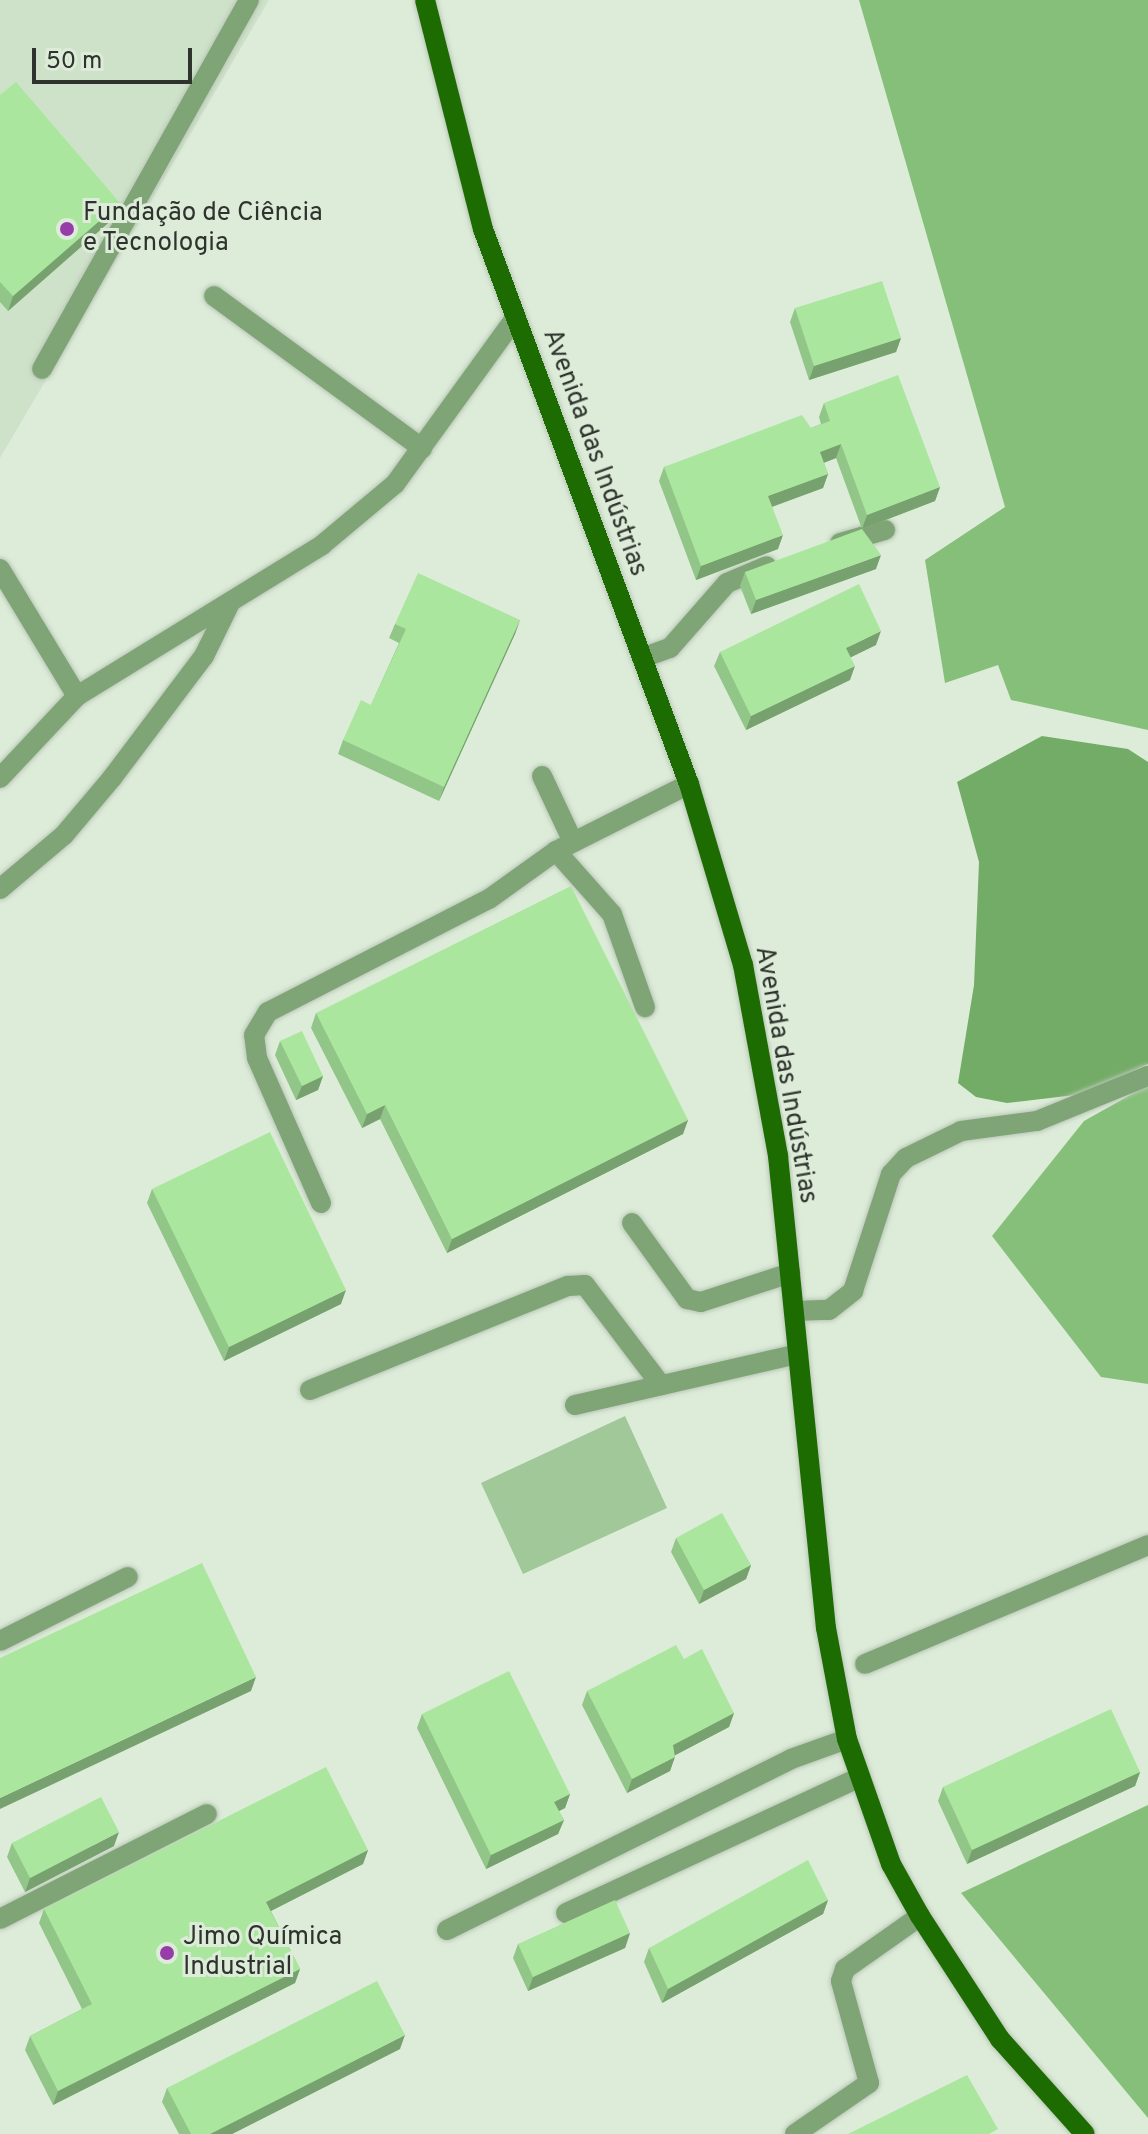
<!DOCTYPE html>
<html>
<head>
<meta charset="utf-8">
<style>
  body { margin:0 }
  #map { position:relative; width:1148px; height:2134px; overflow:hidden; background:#ddecd9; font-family:Overpass,sans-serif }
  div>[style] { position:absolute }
  .built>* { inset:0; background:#cee2c9 }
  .green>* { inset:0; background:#a0c898 }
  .forest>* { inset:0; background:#85bf79 }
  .water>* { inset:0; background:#73ac67 }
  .roads { filter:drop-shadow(0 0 2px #bac7b7) drop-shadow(0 0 2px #bac7b7) }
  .minor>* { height:20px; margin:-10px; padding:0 10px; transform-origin:10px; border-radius:10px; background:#7fa577 }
  .major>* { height:20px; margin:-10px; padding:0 10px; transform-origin:10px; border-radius:10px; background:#1d6c02 }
  .wall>* { inset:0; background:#92c688 }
  .shaded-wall>* { inset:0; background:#77a16f }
  .building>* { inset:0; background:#aae69e }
  .dots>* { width:22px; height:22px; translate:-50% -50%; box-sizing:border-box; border:4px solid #ddecd9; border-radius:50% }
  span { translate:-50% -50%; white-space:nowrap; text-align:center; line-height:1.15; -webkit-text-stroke:6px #ddecd9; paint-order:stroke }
  .poi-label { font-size:26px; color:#2e342d }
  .left { translate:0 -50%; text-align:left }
  .street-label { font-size:26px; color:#2e342d }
  .scale { position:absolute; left:32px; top:48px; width:160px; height:36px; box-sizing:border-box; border:4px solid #2e342d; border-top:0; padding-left:10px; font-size:24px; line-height:28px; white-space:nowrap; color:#2e342d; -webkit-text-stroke:6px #ddecd9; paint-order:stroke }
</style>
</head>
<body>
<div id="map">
  <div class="built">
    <i style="clip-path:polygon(0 0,269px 0,0 458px)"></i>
  </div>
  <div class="green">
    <i style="clip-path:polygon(625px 1416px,667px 1508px,523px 1574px,481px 1483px)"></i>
  </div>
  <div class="forest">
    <i style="clip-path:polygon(859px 0,1148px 0,1148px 730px,1011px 700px,998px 665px,945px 683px,925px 560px,1005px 507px)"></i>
    <i style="clip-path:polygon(1148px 1085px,1148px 1384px,1101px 1377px,992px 1236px,1084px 1121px)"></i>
    <i style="clip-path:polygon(1148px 1805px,1148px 2118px,961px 1893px)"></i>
  </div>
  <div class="water">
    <i style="clip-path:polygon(1042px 736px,1128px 749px,1148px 762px,1148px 1064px,1084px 1094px,1007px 1103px,976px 1097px,958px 1083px,974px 985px,979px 862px,957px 782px)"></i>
  </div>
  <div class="roads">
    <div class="minor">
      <i style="left:214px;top:296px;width:258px;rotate:36.2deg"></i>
      <i style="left:42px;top:369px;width:423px;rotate:-60.7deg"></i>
      <i style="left:840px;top:543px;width:47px;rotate:-16.1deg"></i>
      <i style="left:0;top:569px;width:149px;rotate:58.8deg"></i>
      <i style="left:642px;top:658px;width:30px;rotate:-20deg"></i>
      <i style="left:670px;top:648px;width:86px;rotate:-48.8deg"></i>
      <i style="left:727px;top:583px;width:43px;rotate:-23deg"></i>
      <i style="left:542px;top:776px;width:73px;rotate:64.8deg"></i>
      <i style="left:0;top:778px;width:112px;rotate:-46.8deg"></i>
      <i style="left:77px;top:696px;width:288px;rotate:-31.6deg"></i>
      <i style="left:322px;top:545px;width:95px;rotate:-39.9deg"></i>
      <i style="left:395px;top:484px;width:206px;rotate:-54.1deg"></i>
      <i style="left:556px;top:851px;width:84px;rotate:48.4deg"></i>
      <i style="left:612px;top:914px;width:99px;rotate:70.5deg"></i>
      <i style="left:0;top:889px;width:84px;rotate:-40.2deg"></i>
      <i style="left:64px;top:835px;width:75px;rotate:-49.9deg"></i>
      <i style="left:112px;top:778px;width:153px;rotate:-53deg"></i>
      <i style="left:204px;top:656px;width:57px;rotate:-63.9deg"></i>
      <i style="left:321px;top:1203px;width:158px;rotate:-113.8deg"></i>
      <i style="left:257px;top:1058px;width:23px;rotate:-97deg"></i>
      <i style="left:254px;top:1035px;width:27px;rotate:-59deg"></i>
      <i style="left:268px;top:1012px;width:248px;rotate:-27.1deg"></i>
      <i style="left:489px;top:899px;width:82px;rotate:-35.6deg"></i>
      <i style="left:556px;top:851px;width:149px;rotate:-26.7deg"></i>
      <i style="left:632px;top:1223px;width:94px;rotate:54.1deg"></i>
      <i style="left:687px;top:1299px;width:14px;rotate:12deg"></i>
      <i style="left:701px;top:1302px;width:94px;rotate:-18deg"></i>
      <i style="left:794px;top:1311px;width:35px;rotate:-2deg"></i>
      <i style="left:829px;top:1310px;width:31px;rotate:-38deg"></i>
      <i style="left:853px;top:1291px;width:123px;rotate:-72deg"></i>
      <i style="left:891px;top:1174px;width:22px;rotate:-47deg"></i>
      <i style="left:906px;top:1158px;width:61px;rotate:-26.1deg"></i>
      <i style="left:961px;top:1131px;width:77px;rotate:-7.5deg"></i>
      <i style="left:1037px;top:1121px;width:120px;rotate:-22.1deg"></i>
      <i style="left:310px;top:1390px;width:278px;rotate:-22deg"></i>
      <i style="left:568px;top:1286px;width:17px;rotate:-3deg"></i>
      <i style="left:585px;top:1285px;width:126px;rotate:52.8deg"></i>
      <i style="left:575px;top:1405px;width:229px;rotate:-12.9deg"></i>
      <i style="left:0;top:1641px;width:143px;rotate:-26.6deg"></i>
      <i style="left:865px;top:1664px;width:307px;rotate:-22.8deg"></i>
      <i style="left:566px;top:1913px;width:324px;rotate:-24.8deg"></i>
      <i style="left:0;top:1919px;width:232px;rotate:-26.9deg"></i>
      <i style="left:447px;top:1930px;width:384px;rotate:-26.4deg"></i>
      <i style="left:791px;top:1759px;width:59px;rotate:-19.7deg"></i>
      <i style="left:795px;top:2134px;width:90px;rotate:-34.6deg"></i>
      <i style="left:869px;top:2083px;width:106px;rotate:-105.4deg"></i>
      <i style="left:841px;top:1981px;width:13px;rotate:-72deg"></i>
      <i style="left:845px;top:1969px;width:92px;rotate:-35.2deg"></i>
    </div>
    <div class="major">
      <i style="left:425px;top:0;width:236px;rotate:75.8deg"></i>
      <i style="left:483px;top:229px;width:592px;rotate:69.64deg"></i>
      <i style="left:689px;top:784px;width:189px;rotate:73.4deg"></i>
      <i style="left:743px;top:965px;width:194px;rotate:79.6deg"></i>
      <i style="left:778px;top:1156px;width:474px;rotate:84.2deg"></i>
      <i style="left:826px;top:1628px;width:113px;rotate:79.3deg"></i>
      <i style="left:847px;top:1739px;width:133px;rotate:70.6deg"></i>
      <i style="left:891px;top:1864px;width:60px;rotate:60.9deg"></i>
      <i style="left:920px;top:1916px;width:147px;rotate:57deg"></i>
      <i style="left:1000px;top:2039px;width:127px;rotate:48.2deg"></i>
    </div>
  </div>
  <div class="wall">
    <i style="clip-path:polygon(0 95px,115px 217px,8px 311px,0 302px)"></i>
    <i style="clip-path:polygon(795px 308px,901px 338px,896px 352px,809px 380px,790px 322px)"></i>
    <i style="clip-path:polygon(824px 403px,940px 487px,935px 501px,862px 529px,836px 458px,824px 463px,828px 474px,823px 488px,772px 507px,778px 549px,696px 580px,659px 481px,664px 467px,811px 428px,821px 424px,819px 417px)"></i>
    <i style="clip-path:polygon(876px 569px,751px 614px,740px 586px,745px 572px)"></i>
    <i style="clip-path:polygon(520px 620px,515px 634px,439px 801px,338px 754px,343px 740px,371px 705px,399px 643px,389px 638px,395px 624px)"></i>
    <i style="clip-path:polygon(876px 645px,851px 657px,850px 680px,746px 730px,714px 666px,720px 652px)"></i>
    <i style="clip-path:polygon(316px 1013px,688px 1120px,683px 1134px,447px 1253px,380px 1119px,362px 1128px,311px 1028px)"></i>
    <i style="clip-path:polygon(280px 1041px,323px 1076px,318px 1090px,296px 1100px,275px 1055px)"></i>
    <i style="clip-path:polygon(152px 1189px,341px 1304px,224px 1361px,147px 1203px)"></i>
    <i style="clip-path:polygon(676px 1538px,751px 1565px,746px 1579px,699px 1604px,671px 1552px)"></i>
    <i style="clip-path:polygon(684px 1659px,734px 1713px,729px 1727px,675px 1755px,670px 1771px,627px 1793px,582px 1705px,587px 1691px)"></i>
    <i style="clip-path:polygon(422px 1714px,570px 1794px,565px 1808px,559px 1811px,564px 1820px,558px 1834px,486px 1869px,417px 1728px)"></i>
    <i style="clip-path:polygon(1140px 1772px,1135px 1786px,967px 1864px,938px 1801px,943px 1787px)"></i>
    <i style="clip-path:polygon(12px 1843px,114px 1846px,25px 1892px,7px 1857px)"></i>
    <i style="clip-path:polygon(368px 1850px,363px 1864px,271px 1911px,300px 1969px,295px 1983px,53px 2105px,25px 2050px,30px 2036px,82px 2009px,39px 1923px,44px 1909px)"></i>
    <i style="clip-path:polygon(828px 1900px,823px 1914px,662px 2003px,644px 1962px,649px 1948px)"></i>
    <i style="clip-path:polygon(630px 1933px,625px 1948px,528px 1991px,513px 1958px,518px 1944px)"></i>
    <i style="clip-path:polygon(400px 2049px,232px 2134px,179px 2134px,162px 2102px,167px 2088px)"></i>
  </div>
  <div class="shaded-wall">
    <i style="clip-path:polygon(120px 203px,115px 217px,8px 311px,13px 296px)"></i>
    <i style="clip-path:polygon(901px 338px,896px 352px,809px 380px,814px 366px)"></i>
    <i style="clip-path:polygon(841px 444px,836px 458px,815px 466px,820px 452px)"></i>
    <i style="clip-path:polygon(828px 474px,823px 488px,763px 510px,768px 496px)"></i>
    <i style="clip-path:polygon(940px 487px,935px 501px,862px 529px,867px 515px)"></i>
    <i style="clip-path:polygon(783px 535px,778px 549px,696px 580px,701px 566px)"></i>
    <i style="clip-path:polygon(881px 555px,876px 569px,751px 614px,756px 600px)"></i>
    <i style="clip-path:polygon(520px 620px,515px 634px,439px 801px,444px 787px)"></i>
    <i style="clip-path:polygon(881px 631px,876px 645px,841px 662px,846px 648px)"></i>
    <i style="clip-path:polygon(855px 666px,850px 680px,746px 730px,751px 716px)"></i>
    <i style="clip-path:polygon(323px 1076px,318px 1090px,296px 1100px,302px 1086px)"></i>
    <i style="clip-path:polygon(385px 1105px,380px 1119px,362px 1128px,367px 1114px)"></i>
    <i style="clip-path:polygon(688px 1120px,683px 1134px,447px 1253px,452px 1239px)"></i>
    <i style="clip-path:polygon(346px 1290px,341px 1304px,224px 1361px,229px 1347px)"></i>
    <i style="clip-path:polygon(751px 1565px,746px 1579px,699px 1604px,704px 1590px)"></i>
    <i style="clip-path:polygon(256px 1677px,251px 1691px,0 1809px,0 1798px)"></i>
    <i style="clip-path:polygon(734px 1713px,729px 1727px,668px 1759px,673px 1745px)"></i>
    <i style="clip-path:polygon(675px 1757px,670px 1771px,627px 1793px,632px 1779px)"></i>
    <i style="clip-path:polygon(1140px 1772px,1135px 1786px,967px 1864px,972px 1850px)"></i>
    <i style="clip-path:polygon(570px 1794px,565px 1808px,549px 1816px,554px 1802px)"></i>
    <i style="clip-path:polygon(564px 1820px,558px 1834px,486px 1869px,491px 1855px)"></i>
    <i style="clip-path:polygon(119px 1832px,114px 1846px,25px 1892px,30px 1878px)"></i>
    <i style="clip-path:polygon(368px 1850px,363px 1864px,261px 1916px,266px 1902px)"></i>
    <i style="clip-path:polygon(828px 1900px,823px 1914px,662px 2003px,668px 1989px)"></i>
    <i style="clip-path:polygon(630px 1933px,625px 1948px,528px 1991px,533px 1977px)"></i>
    <i style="clip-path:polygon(300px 1969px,295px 1983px,53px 2105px,58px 2091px)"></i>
    <i style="clip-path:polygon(405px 2035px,400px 2049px,232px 2134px,210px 2134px)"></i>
  </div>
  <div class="building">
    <i style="clip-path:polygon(16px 82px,120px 203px,13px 296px,0 282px,0 95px)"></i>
    <i style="clip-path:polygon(882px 281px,901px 338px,814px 366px,795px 308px)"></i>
    <i style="clip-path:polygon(898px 375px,940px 487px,867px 515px,841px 444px,820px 452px,828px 474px,768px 496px,783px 535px,701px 566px,664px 467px,802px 415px,811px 428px,830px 421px,824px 403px)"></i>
    <i style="clip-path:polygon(862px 529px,881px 555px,756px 600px,745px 572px)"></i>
    <i style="clip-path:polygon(418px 573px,520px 620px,444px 787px,343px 740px,361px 700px,371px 705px,406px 629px,395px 624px)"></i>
    <i style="clip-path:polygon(859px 584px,881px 631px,846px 648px,855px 666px,751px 716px,720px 652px)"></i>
    <i style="clip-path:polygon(571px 886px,688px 1120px,452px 1239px,385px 1105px,367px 1114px,316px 1013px)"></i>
    <i style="clip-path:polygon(302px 1031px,323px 1076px,302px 1086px,280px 1041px)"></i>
    <i style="clip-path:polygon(270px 1132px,346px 1290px,229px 1347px,152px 1189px)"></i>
    <i style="clip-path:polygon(722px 1513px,751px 1565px,704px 1590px,676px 1538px)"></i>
    <i style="clip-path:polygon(202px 1563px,256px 1677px,0 1798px,0 1658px)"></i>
    <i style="clip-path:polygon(676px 1645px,684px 1659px,702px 1649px,734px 1713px,673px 1745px,675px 1757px,632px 1779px,587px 1691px)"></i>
    <i style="clip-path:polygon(509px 1671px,570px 1794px,554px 1802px,564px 1820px,491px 1855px,422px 1714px)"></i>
    <i style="clip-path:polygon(1111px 1709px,1140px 1772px,972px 1850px,943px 1787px)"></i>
    <i style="clip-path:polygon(326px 1767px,368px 1850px,266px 1902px,300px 1969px,58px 2091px,30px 2036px,92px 2004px,44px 1909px)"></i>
    <i style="clip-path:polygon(101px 1797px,119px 1832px,30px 1878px,12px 1843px)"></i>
    <i style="clip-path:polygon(808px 1860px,828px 1900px,668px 1989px,649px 1948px)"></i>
    <i style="clip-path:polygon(615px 1900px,630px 1933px,533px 1977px,518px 1944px)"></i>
    <i style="clip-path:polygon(377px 1981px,405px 2035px,210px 2134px,191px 2134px,167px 2088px)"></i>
    <i style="clip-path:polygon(967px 2075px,998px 2129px,989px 2134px,848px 2134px)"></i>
  </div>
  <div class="dots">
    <i style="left:67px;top:229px;background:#963da9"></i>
    <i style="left:167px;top:1953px;background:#963da9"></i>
  </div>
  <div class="poi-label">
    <span class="left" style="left:83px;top:229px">Fundação de Ciência<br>e Tecnologia</span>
    <span class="left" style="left:183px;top:1953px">Jimo Química<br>Industrial</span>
  </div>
  <div class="street-label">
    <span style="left:594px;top:453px;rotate:70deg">Avenida das Indústrias</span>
    <span style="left:785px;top:1075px;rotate:80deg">Avenida das Indústrias</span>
  </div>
  <div class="scale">50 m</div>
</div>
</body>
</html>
